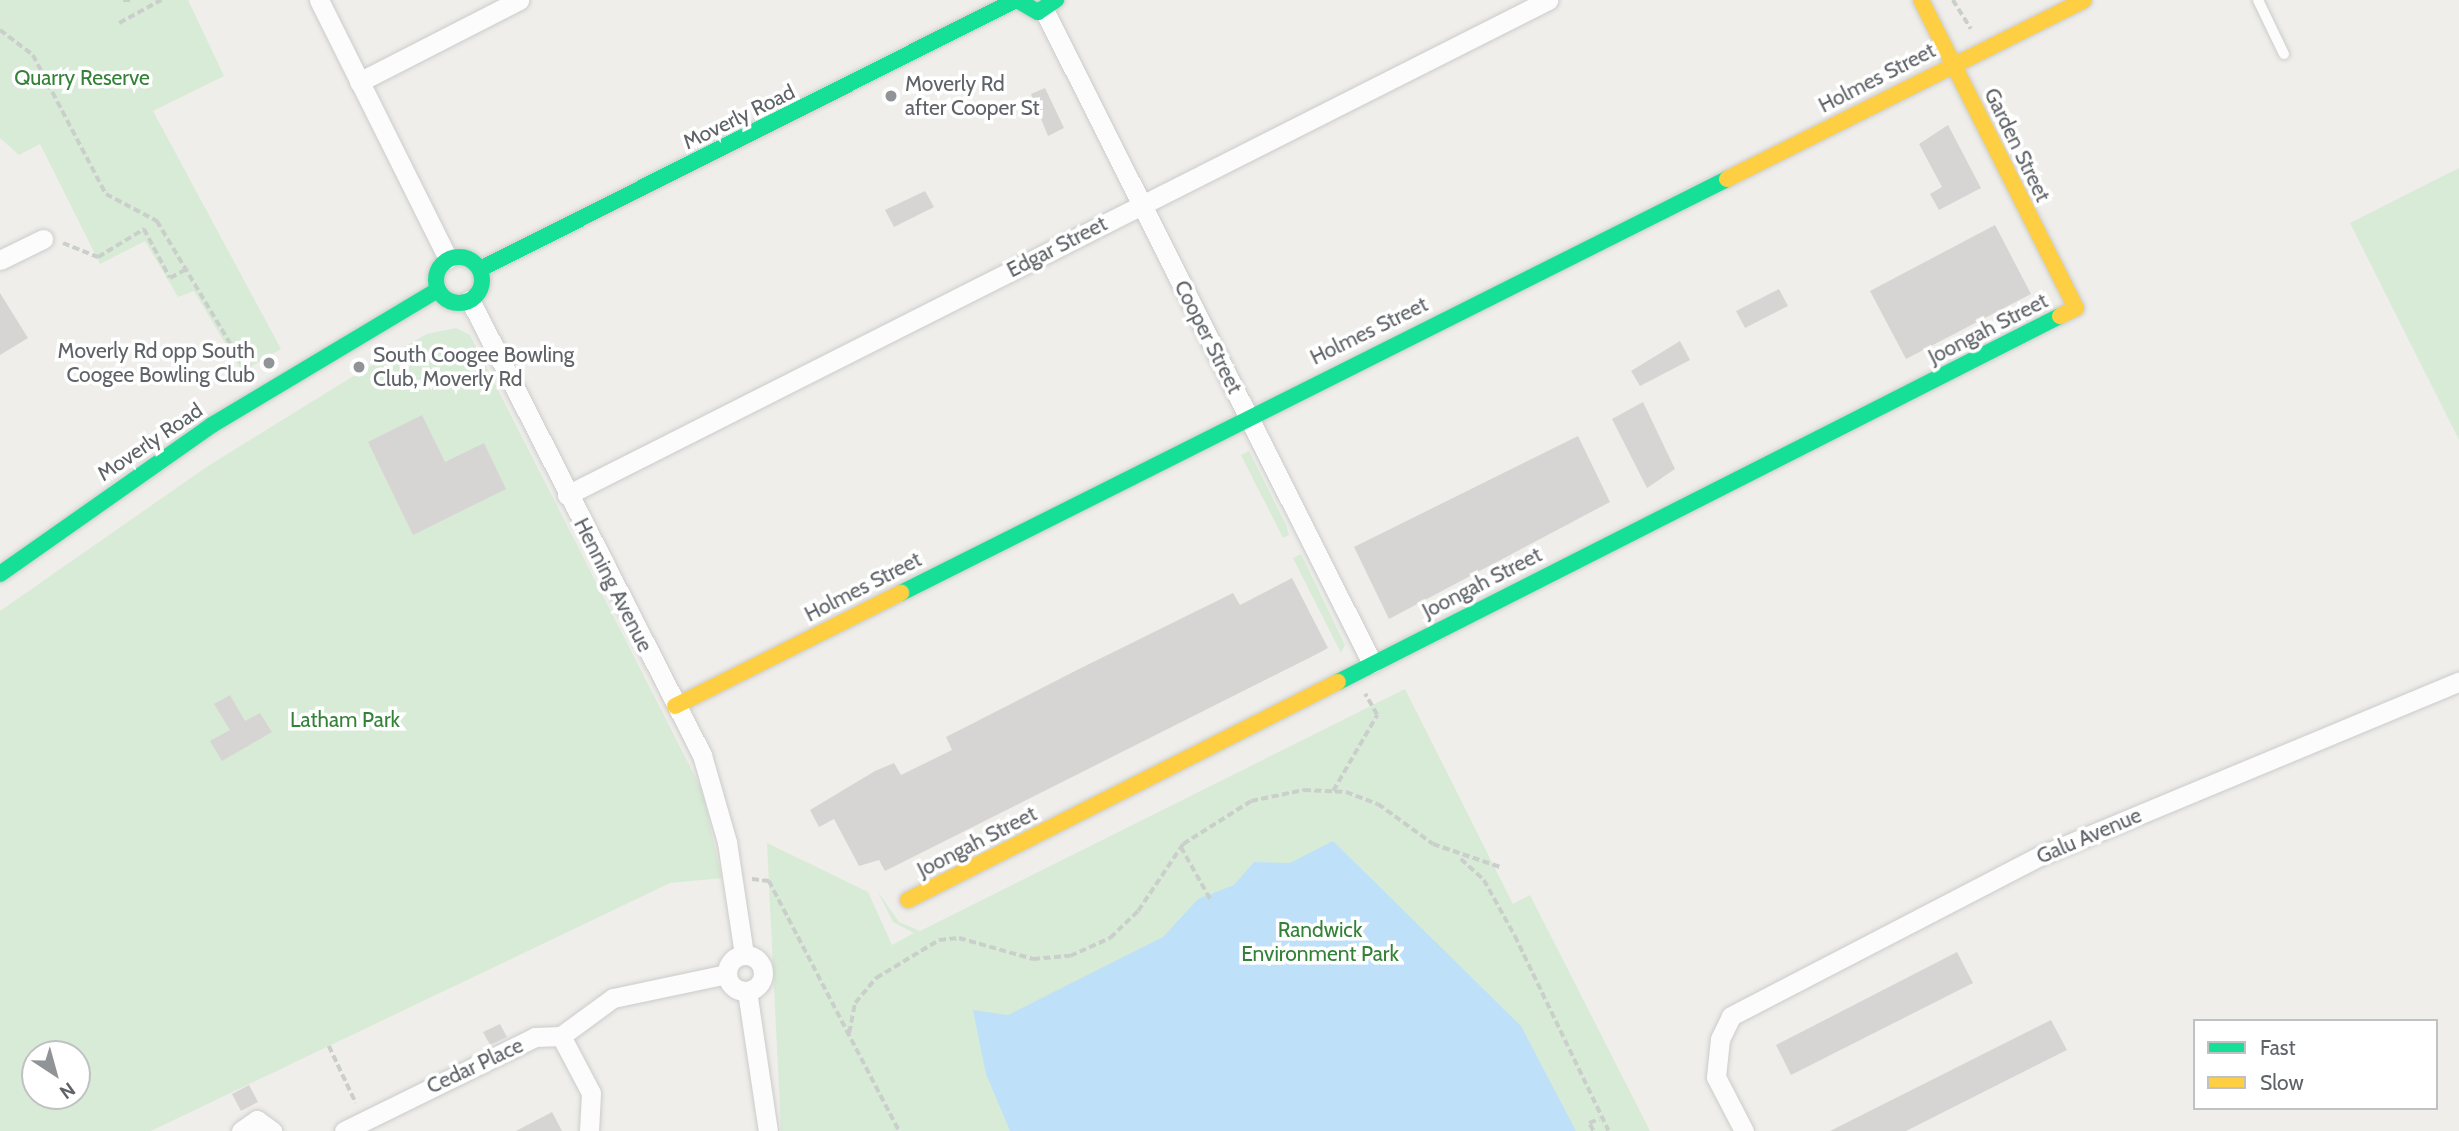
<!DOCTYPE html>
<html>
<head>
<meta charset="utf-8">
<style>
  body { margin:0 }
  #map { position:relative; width:2459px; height:1131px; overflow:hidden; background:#efeeea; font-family:Cabin,sans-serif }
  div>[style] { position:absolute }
  .green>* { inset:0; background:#d8ebd6 }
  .water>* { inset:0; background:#bfe0f9 }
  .building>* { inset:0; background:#d6d5d3 }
  .path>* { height:3.5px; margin-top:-1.75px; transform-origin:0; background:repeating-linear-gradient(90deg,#cacfcc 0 7px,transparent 0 10.5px) }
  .roads { filter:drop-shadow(0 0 2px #cbcccc) drop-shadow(0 0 2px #cbcccc) }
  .lane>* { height:10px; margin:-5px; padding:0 5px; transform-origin:5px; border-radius:5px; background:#fdfcfc }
  .street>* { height:19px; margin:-9.5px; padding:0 9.5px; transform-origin:9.5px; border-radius:9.5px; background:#fdfcfc }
  .street>.ring { margin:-9.5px; padding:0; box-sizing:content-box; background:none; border:19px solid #fdfcfc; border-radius:50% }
  .fast>* { height:16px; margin:-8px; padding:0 8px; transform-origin:8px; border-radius:8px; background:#16e098 }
  .fast>.ring { margin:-8px; padding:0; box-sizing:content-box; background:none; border:16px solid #16e098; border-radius:50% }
  .slow>* { height:16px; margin:-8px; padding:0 8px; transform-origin:8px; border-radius:8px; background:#ffcf43 }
  .dots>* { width:19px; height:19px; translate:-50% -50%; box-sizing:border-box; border:4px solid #fff; border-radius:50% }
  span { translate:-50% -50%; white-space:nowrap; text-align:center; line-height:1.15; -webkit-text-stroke:7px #fff; paint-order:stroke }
  .park-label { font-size:21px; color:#348238 }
  .street-label { font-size:21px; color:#5f6368 }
  .poi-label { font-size:21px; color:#5f6368 }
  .left { translate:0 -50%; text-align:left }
  .right { translate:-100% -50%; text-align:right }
  .legend { position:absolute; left:2193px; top:1019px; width:245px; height:91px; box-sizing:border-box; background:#fff; border:2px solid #bfc1c3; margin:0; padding:9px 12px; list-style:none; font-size:21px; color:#5f6368 }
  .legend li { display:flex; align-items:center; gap:14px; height:35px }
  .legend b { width:35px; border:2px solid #bfc1c3 }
  .north { position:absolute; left:21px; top:1040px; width:70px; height:70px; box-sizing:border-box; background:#fff; border:2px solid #bfc1c3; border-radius:50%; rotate:144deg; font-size:19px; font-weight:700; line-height:28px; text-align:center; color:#5f6368 }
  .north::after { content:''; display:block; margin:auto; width:24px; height:32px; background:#919496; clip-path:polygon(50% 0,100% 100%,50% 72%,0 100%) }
</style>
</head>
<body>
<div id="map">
  <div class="green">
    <i style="clip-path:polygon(0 0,188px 0,224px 76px,153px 111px,281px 349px,242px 372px,194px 291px,178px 297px,145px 241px,100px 264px,40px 144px,19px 155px,0 138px)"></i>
    <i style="clip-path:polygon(2459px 168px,2459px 440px,2350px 223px)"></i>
    <i style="clip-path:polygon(evenodd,456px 328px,470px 335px,702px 790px,722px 878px,670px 883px,151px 1131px,0 1131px,0 611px,208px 466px,360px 372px,427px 334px,456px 328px,35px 1054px,77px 1054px,77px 1096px,35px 1096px,35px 1054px)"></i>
    <i style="clip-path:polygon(1249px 451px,1286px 525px,1289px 535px,1283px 538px,1241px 455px)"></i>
    <i style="clip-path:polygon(1301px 554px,1345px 645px,1341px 653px,1293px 558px)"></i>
    <i style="clip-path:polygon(1405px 689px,1513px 904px,1530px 895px,1650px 1131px,781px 1131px,767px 843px,868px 892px,892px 945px,914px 933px,893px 922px,878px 892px,899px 922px,920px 931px)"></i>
  </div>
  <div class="water">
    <i style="clip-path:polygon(1333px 841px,1521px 1026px,1576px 1131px,1010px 1131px,986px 1074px,973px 1010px,1008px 1015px,1163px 937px,1198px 899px,1234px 885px,1254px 862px,1290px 863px)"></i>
  </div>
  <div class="building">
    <i style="clip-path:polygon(1045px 88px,1064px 128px,1048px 136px,1031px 94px)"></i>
    <i style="clip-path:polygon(1948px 125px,1981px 188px,1939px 210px,1930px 194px,1942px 187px,1919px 144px)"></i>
    <i style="clip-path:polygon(925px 191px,934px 207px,894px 227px,885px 210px)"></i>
    <i style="clip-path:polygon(1995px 225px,2031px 294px,1906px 359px,1870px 291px)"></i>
    <i style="clip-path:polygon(1779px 289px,1788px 306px,1745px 328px,1736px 311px)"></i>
    <i style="clip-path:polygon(0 293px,28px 338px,0 355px)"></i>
    <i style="clip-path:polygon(1680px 341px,1690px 360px,1640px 386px,1631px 371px)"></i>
    <i style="clip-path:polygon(1643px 402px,1675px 469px,1647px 488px,1612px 419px)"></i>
    <i style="clip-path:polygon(422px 415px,445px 462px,484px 443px,506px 489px,413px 535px,368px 442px)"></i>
    <i style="clip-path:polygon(1578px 436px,1610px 502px,1389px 619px,1354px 547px)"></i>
    <i style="clip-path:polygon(1292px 578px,1328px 648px,1317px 654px,885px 871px,879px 860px,859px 866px,834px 819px,819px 827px,810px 810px,875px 771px,894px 763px,901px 775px,952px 750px,946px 737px,1077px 670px,1233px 593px,1240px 605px)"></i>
    <i style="clip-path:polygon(230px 695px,245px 721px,260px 713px,272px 732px,222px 761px,210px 741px,230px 730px,214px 704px)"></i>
    <i style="clip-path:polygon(1957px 952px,1973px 983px,1791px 1075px,1776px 1045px)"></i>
    <i style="clip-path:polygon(2051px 1020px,2067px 1050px,1906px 1131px,1830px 1131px)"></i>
    <i style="clip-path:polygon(500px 1024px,507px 1037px,490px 1045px,483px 1032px)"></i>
    <i style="clip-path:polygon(249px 1085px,258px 1102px,241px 1111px,232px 1094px)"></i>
    <i style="clip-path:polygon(552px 1112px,562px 1131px,516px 1131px)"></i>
  </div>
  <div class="path">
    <i style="left:123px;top:0;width:10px"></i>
    <i style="left:1953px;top:0;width:34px;rotate:58deg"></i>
    <i style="left:119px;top:23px;width:48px;rotate:-28.7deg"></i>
    <i style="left:0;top:30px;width:41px;rotate:37.1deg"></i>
    <i style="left:33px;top:55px;width:157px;rotate:62.3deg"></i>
    <i style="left:106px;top:194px;width:58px;rotate:27.9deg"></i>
    <i style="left:157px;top:221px;width:179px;rotate:59.1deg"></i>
    <i style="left:63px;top:243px;width:38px;rotate:22deg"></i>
    <i style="left:98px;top:257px;width:54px;rotate:-31.3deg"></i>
    <i style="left:144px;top:229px;width:55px;rotate:62deg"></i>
    <i style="left:170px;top:278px;width:21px;rotate:-29deg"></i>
    <i style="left:1333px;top:791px;width:88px;rotate:-59.9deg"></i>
    <i style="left:1377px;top:715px;width:24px;rotate:-120deg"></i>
    <i style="left:1181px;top:847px;width:63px;rotate:60.6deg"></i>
    <i style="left:1461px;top:859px;width:31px;rotate:42deg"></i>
    <i style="left:1484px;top:880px;width:64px;rotate:61deg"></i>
    <i style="left:1515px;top:936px;width:216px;rotate:64.3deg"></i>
    <i style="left:752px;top:879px;width:17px;rotate:7deg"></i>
    <i style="left:769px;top:881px;width:282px;rotate:62.5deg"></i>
    <i style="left:849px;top:1033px;width:31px;rotate:-79deg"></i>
    <i style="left:855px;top:1003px;width:33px;rotate:-50deg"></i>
    <i style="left:876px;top:978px;width:74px;rotate:-31.1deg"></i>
    <i style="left:939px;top:940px;width:20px;rotate:-6deg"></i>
    <i style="left:959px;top:938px;width:77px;rotate:15.8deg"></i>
    <i style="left:1033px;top:959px;width:37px;rotate:-5deg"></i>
    <i style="left:1070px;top:956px;width:44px;rotate:-24.2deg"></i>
    <i style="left:1110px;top:938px;width:39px;rotate:-44deg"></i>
    <i style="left:1138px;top:911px;width:81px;rotate:-56.1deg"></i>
    <i style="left:1183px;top:844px;width:80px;rotate:-32.3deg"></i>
    <i style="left:1251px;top:801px;width:54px;rotate:-11.7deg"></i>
    <i style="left:1304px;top:790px;width:42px;rotate:2.7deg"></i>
    <i style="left:1346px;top:792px;width:34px;rotate:21deg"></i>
    <i style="left:1378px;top:804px;width:68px;rotate:36deg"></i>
    <i style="left:1433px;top:844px;width:71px;rotate:18.9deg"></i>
    <i style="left:329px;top:1046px;width:63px;rotate:64.7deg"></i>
    <i style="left:1593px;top:1131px;width:9px;rotate:-117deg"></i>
    <i style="left:1589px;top:1123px;width:11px;rotate:-22deg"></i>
  </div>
  <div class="roads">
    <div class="lane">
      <i style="left:2258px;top:0;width:60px;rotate:64.3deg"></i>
    </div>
    <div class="street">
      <i style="left:319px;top:0;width:289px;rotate:63.5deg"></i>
      <i style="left:1044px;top:10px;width:731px;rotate:63.33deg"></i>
      <i style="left:359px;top:82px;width:180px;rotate:-27.1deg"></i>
      <i style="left:0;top:260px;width:48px;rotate:-26deg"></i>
      <i style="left:470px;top:300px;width:511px;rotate:62.98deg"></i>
      <i style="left:702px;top:755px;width:91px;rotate:74deg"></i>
      <i style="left:727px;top:842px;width:113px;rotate:81.4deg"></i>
      <i style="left:567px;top:495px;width:1099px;rotate:-26.77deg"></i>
      <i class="ring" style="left:727px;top:955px;width:17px;height:17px"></i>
      <i style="left:747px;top:991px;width:142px;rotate:81.5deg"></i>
      <i style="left:561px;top:1036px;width:64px;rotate:62.2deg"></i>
      <i style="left:591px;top:1093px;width:38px;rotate:93deg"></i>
      <i style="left:241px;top:1131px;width:19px;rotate:-35deg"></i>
      <i style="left:257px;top:1120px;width:19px;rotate:36deg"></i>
      <i style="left:344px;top:1131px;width:213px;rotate:-26.2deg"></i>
      <i style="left:535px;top:1037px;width:26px;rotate:-2deg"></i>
      <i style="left:561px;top:1036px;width:64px;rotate:-36.2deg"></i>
      <i style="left:613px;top:998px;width:116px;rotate:-11.9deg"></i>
      <i style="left:1744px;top:1131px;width:61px;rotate:-117.4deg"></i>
      <i style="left:1716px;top:1077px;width:38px;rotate:-84deg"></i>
      <i style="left:1720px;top:1039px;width:25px;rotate:-64deg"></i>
      <i style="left:1731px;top:1016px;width:350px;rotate:-27.4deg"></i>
      <i style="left:2042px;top:855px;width:452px;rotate:-22.6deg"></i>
    </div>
    <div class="fast">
      <i style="left:1017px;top:0;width:24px;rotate:30deg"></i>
      <i style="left:1038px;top:12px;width:22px;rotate:-34deg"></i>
      <i class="ring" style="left:436px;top:257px;width:30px;height:30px"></i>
      <i style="left:480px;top:269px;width:600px;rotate:-26.65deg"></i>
      <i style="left:0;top:574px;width:259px;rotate:-35.1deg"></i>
      <i style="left:212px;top:425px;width:263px;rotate:-30.9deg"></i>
      <i style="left:901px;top:593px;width:924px;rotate:-26.62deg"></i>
      <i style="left:1338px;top:682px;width:809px;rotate:-26.88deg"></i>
    </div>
    <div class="slow">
      <i style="left:1921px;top:0;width:345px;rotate:63.3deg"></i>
      <i style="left:2076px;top:308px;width:18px;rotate:153deg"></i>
      <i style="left:1727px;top:179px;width:399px;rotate:-26.6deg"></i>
      <i style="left:675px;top:706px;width:253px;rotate:-26.6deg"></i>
      <i style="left:908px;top:900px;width:482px;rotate:-26.9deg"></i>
    </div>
  </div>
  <div class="dots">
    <i style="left:891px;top:96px;background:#919496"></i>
    <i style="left:269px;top:363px;background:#919496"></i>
    <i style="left:359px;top:367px;background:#919496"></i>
  </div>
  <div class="park-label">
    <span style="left:82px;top:78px">Quarry Reserve</span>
    <span style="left:345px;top:720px">Latham Park</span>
    <span style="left:1320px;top:942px">Randwick<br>Environment Park</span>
  </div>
  <div class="street-label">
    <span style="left:1877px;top:78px;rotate:-27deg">Holmes Street</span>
    <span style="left:739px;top:117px;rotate:-26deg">Moverly Road</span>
    <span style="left:2017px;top:145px;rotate:64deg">Garden Street</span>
    <span style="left:1057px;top:247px;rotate:-27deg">Edgar Street</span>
    <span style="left:1988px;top:329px;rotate:-27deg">Joongah Street</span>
    <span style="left:1369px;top:331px;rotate:-26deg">Holmes Street</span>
    <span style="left:1208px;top:337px;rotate:63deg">Cooper Street</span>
    <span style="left:150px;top:442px;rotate:-34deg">Moverly Road</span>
    <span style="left:1482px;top:583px;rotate:-27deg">Joongah Street</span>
    <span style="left:613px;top:585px;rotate:63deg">Henning Avenue</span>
    <span style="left:863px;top:587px;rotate:-27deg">Holmes Street</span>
    <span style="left:2089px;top:836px;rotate:-23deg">Galu Avenue</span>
    <span style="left:977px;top:842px;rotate:-27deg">Joongah Street</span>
    <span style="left:475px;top:1066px;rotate:-25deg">Cedar Place</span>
  </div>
  <div class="poi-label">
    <span class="left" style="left:905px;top:96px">Moverly Rd<br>after Cooper St</span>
    <span class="right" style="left:255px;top:363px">Moverly Rd opp South<br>Coogee Bowling Club</span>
    <span class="left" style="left:373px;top:367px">South Coogee Bowling<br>Club, Moverly Rd</span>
  </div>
  <ul class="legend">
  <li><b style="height:9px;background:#16e098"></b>Fast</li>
  <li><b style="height:9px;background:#ffcf43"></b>Slow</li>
  </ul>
  <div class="north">N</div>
</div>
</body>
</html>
